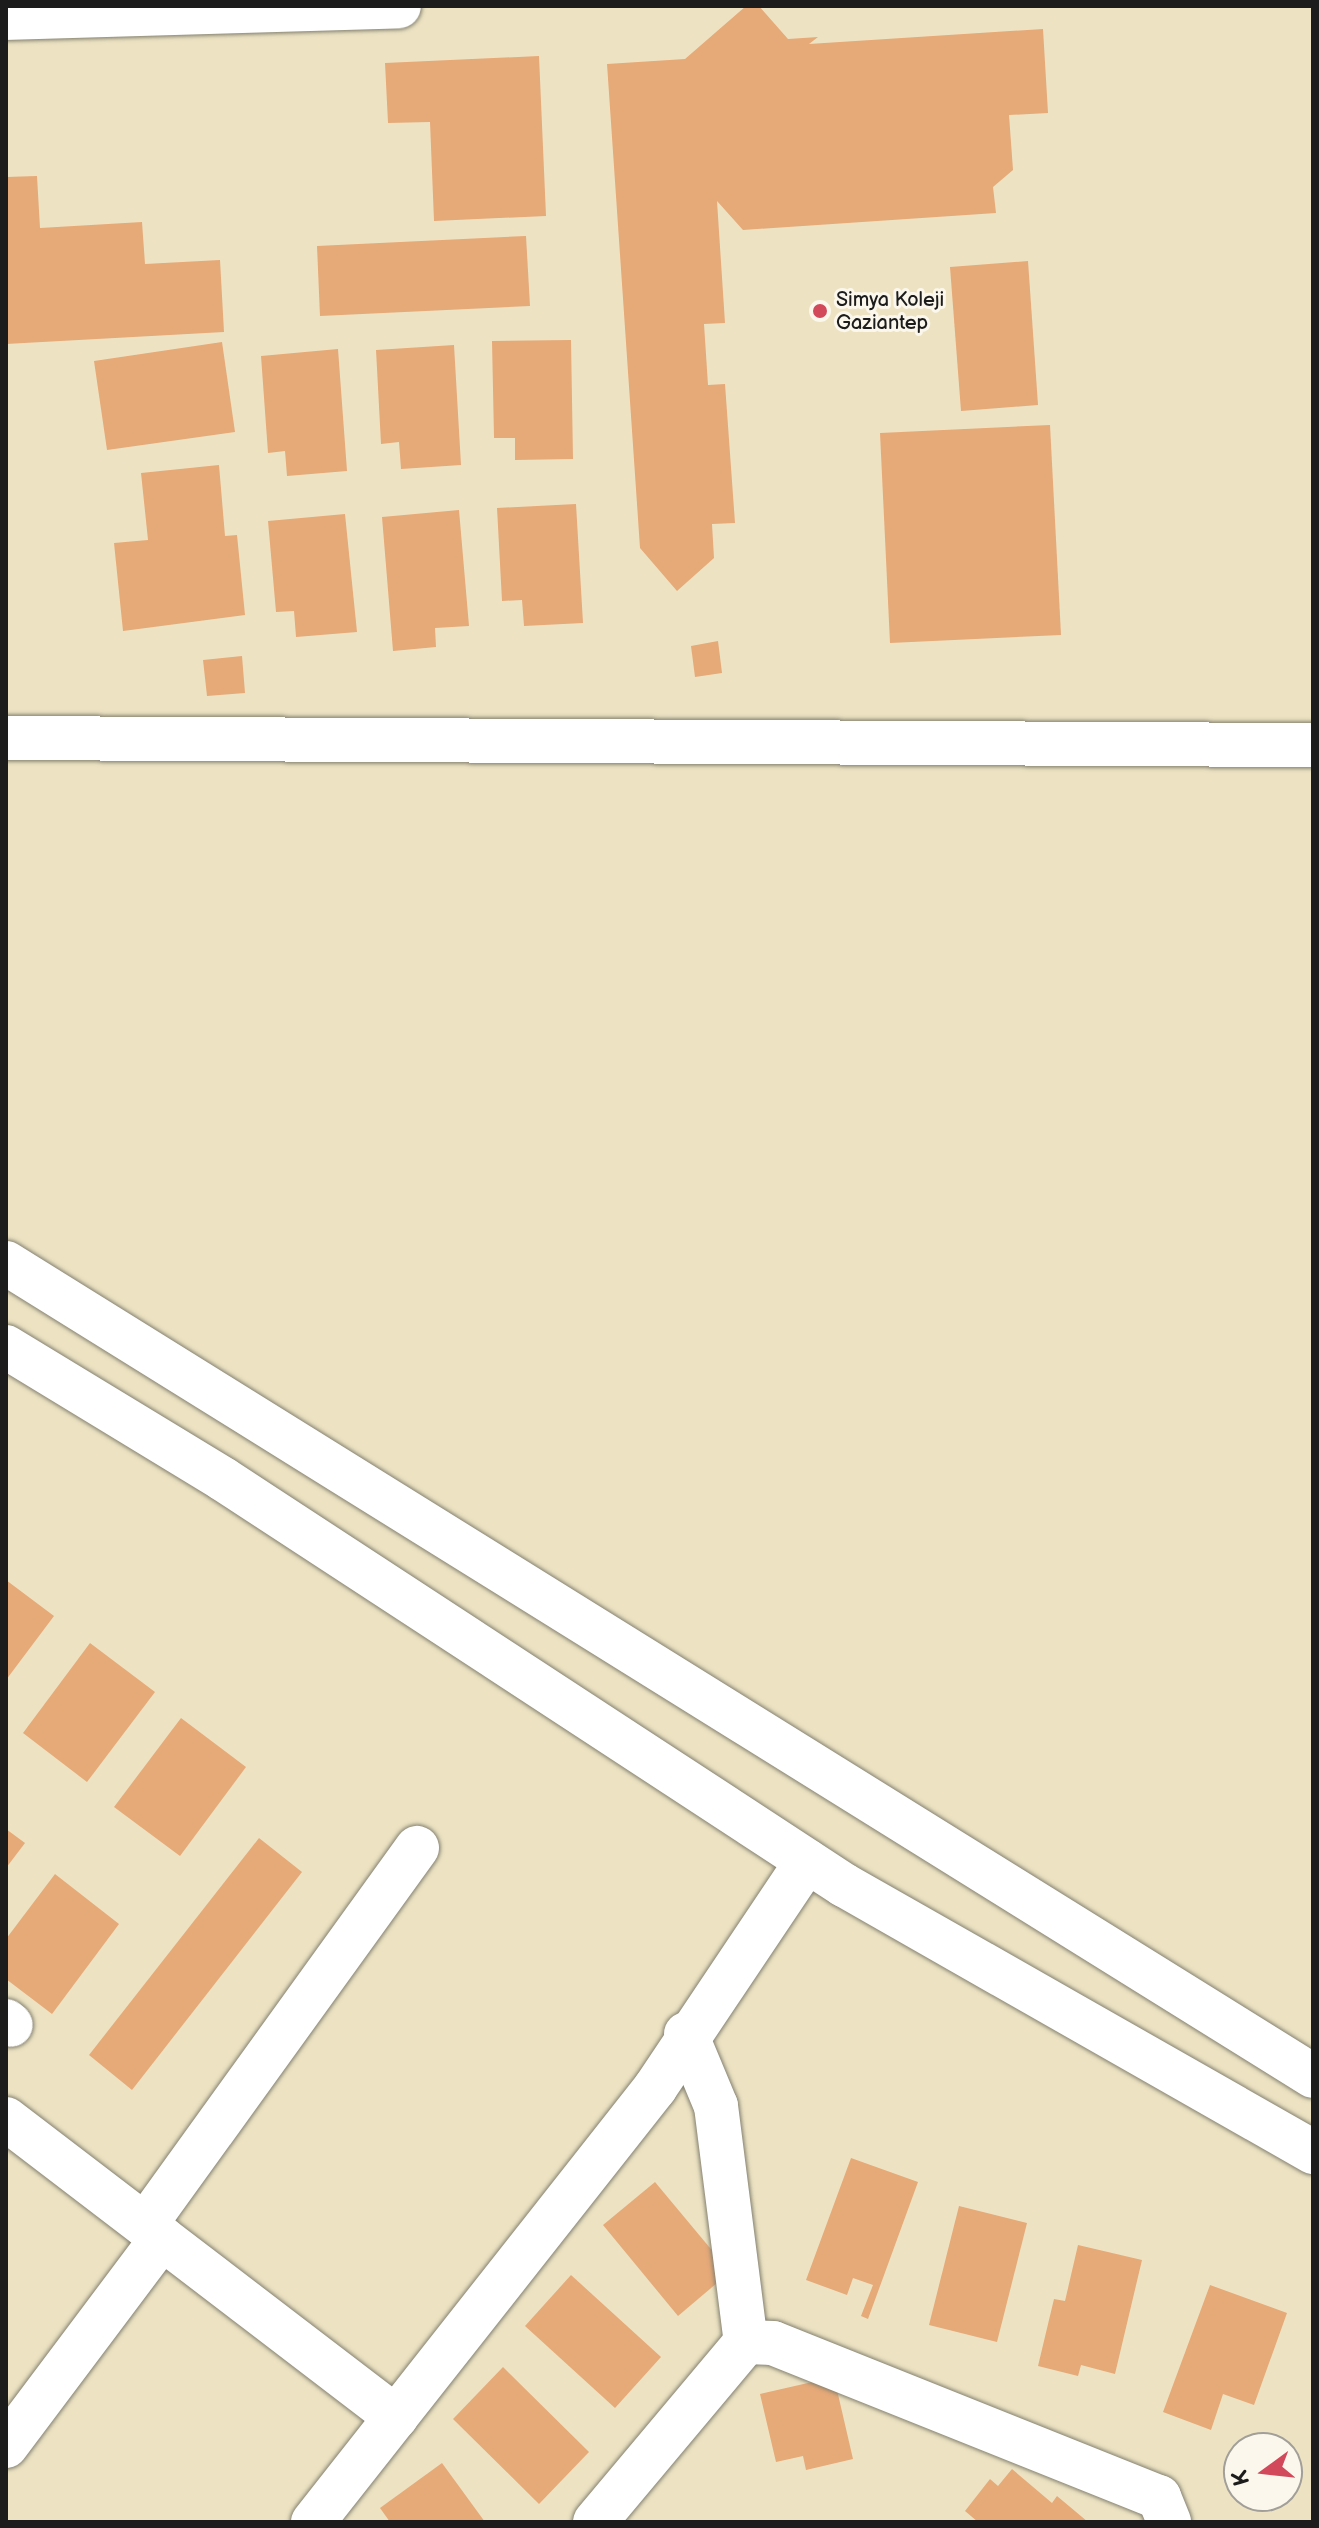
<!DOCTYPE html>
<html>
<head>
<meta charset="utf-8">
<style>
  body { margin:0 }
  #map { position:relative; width:1319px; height:2528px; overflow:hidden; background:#ede3c3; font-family:"Balsamiq Sans",sans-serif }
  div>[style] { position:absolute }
  .building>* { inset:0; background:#e6a978 }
  .roads { filter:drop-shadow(0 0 2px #848070) drop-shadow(0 0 2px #848070) }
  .minor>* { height:44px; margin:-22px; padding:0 22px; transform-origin:22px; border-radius:22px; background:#fff }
  .major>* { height:44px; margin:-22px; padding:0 22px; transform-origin:22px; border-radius:22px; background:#fff }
  .dots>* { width:22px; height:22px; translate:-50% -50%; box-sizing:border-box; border:4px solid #fbf7ec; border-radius:50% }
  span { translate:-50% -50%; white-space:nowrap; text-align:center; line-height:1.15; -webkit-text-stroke:6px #fbf7ec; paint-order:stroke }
  .poi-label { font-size:20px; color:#1c1c1c }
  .left { translate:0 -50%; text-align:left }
  .frame { position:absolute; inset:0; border:8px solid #1c1c1c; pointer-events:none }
  .north { position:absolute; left:1223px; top:2432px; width:80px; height:80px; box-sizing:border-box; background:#fbf7ec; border:2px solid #a29f99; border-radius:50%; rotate:255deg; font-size:22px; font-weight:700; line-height:32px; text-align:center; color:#1c1c1c }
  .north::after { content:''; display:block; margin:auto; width:28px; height:36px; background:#d1495b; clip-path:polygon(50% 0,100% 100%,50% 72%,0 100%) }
</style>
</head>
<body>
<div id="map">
  <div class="building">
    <i style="clip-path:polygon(746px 6px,759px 6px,788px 39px,818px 37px,809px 44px,1043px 29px,1048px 113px,1009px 115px,1013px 170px,993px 187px,996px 213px,743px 230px,717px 201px,725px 323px,704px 324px,708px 385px,725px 384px,735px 523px,712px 524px,714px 558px,677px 591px,640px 548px,607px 64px,685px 59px)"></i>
    <i style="clip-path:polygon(539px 56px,546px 216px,434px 221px,430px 122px,388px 123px,385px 63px)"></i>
    <i style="clip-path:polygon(37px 176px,40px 228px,142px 222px,145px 264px,220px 260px,224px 332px,6px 344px,6px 177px)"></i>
    <i style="clip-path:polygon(526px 236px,530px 306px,320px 316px,317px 246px)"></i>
    <i style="clip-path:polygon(1028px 261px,1038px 405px,961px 411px,950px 267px)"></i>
    <i style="clip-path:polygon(571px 340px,573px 459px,515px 460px,515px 438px,494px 438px,492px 341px)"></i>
    <i style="clip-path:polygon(222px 342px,235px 432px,107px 450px,94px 361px)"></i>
    <i style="clip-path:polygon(454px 345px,461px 465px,401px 469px,399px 442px,381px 444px,376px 350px)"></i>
    <i style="clip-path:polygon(338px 349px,347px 471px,287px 476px,285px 451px,268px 453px,261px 356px)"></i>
    <i style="clip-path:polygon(1050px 425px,1061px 635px,890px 643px,880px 433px)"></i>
    <i style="clip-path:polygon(219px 465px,225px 536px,237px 535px,245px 615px,123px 631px,114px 543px,148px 540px,141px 473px)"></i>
    <i style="clip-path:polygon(576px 504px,583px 623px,524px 626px,522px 600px,502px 601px,497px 508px)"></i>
    <i style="clip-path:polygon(459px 510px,469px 626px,435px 628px,436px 647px,393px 651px,382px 517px)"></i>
    <i style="clip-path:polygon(345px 514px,357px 632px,296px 637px,294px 611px,276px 612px,268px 521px)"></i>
    <i style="clip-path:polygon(718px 641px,722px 673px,695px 677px,691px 646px)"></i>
    <i style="clip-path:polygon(242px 656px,245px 693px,207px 696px,203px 660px)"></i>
    <i style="clip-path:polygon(6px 1580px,54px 1616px,6px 1680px)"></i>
    <i style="clip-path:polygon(90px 1643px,155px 1692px,87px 1782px,23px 1733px)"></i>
    <i style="clip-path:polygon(181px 1718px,246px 1767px,180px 1856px,114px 1807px)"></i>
    <i style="clip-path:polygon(6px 1829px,25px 1843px,6px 1868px)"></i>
    <i style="clip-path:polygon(259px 1838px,302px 1872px,132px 2090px,89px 2055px)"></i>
    <i style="clip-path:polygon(55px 1874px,119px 1924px,52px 2014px,6px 1979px,6px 1939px)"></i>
    <i style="clip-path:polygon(851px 2158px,918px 2182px,868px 2319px,861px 2316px,873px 2285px,853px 2278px,847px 2295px,806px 2280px)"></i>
    <i style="clip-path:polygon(655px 2182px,730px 2272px,678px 2316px,603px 2225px)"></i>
    <i style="clip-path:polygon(959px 2206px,1027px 2223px,997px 2342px,929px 2325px)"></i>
    <i style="clip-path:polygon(1078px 2245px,1142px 2260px,1115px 2374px,1081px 2365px,1078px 2376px,1038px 2366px,1054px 2299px,1065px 2301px)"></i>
    <i style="clip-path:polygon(571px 2275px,661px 2357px,615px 2408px,525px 2326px)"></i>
    <i style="clip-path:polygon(1210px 2285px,1287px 2313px,1254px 2405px,1223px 2394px,1211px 2430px,1163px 2412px)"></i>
    <i style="clip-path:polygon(503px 2367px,589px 2452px,539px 2504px,453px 2419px)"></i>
    <i style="clip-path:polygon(834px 2377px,853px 2459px,806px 2470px,803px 2456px,776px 2462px,760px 2394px)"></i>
    <i style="clip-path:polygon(442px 2463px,485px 2522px,390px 2522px,380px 2508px)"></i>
    <i style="clip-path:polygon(1012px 2469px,1052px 2503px,1057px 2496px,1088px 2522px,978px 2522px,965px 2511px,990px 2479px,998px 2486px)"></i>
  </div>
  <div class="roads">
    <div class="minor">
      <i style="left:6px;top:18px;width:393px;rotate:-1.7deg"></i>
      <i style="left:6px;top:738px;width:1307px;rotate:0.31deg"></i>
      <i style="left:6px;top:2021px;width:6px;rotate:39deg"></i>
      <i style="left:686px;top:2034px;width:78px;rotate:67.4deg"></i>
      <i style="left:716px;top:2106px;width:238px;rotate:82.8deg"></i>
      <i style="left:6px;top:2119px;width:491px;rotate:37.4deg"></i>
      <i style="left:145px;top:2225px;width:465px;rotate:-54.2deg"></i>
      <i style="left:6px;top:2446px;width:260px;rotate:-53.1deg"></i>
      <i style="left:313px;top:2522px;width:553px;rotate:-51.76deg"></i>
      <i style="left:655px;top:2088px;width:273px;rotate:-56.2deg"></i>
      <i style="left:595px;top:2522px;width:235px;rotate:-50deg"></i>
      <i style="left:746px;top:2342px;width:27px;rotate:2deg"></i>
      <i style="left:773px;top:2343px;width:416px;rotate:21.8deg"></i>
      <i style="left:1159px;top:2497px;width:27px;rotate:68deg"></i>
    </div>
    <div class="major">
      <i style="left:6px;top:1263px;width:1539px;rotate:31.88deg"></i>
      <i style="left:6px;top:1347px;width:254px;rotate:31.3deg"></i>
      <i style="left:223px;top:1479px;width:742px;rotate:33.18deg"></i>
      <i style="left:844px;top:1885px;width:540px;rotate:29.65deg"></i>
    </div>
  </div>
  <div class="dots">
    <i style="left:820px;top:311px;background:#d1495b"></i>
  </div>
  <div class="poi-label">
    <span class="left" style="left:836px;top:312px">Simya Koleji<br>Gaziantep</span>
  </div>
  <div class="frame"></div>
  <div class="north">K</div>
</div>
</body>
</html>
